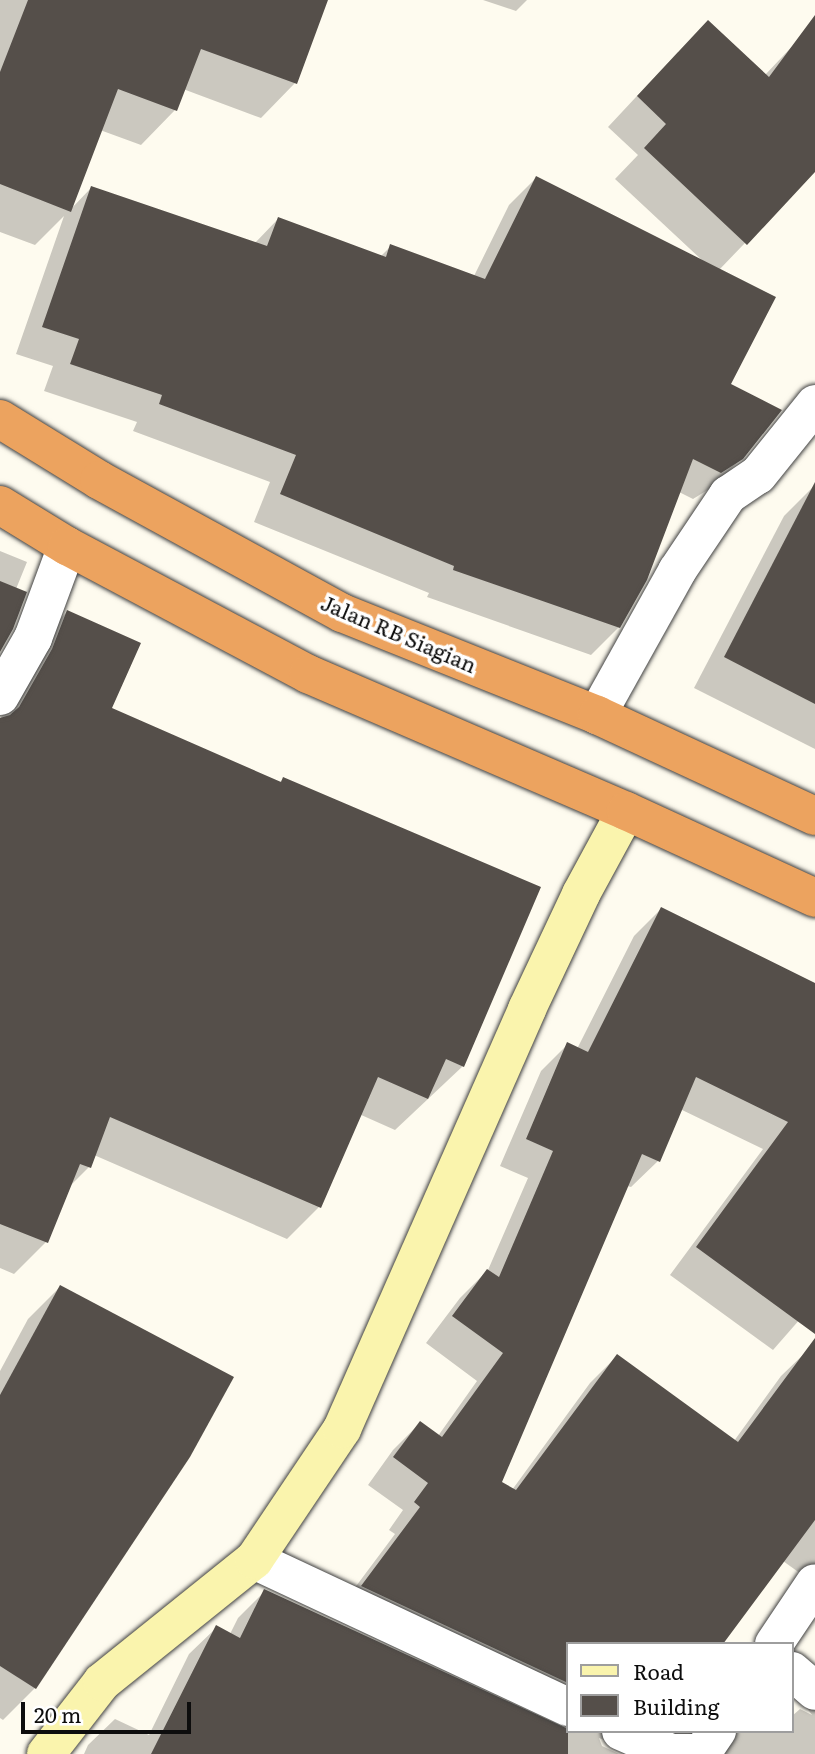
<!DOCTYPE html>
<html>
<head>
<meta charset="utf-8">
<style>
  body { margin:0 }
  #map { position:relative; width:815px; height:1754px; overflow:hidden; background:#fefbef; font-family:Literata,serif }
  div>[style] { position:absolute }
  .shadow>* { inset:0; background:#0003 }
  .building>* { inset:0; background:#554f4a }
  .roads { filter:drop-shadow(0 0 2px #404040) drop-shadow(0 0 2px #404040) }
  .street>* { height:38px; margin:-19px; padding:0 19px; transform-origin:19px; border-radius:19px; background:#fff }
  .secondary>* { height:38px; margin:-19px; padding:0 19px; transform-origin:19px; border-radius:19px; background:#faf4ad }
  .highway>* { height:38px; margin:-19px; padding:0 19px; transform-origin:19px; border-radius:19px; background:#eca35f }
  span { translate:-50% -50%; white-space:nowrap; text-align:center; line-height:1.15; -webkit-text-stroke:7px #fff; paint-order:stroke }
  .street-label { font-size:21px; color:#0d0d0d }
  .legend { position:absolute; left:566px; top:1642px; width:228px; height:91px; box-sizing:border-box; background:#fff; border:2px solid #9e9e9e; margin:0; padding:9px 12px; list-style:none; font-size:21px; color:#0d0d0d }
  .legend li { display:flex; align-items:center; gap:14px; height:35px }
  .legend b { width:35px; border:2px solid #9e9e9e }
  .scale { position:absolute; left:21px; top:1702px; width:170px; height:32px; box-sizing:border-box; border:4px solid #0d0d0d; border-top:0; padding-left:9px; font-size:21px; line-height:24px; white-space:nowrap; color:#0d0d0d; -webkit-text-stroke:5px #fff; paint-order:stroke }
</style>
</head>
<body>
<div id="map">
  <div class="shadow">
    <i style="clip-path:polygon(0 0,326px 0,295px 83px,261px 118px,183px 89px,175px 110px,141px 145px,100px 130px,70px 210px,91px 188px,254px 244px,278px 219px,380px 257px,391px 246px,474px 276px,509px 205px,536px 178px,704px 262px,615px 179px,638px 155px,608px 127px,678px 52px,765px 75px,800px 38px,815px 50px,815px 170px,719px 270px,729px 385px,742px 458px,714px 486px,693px 499px,679px 492px,619px 627px,591px 655px,427px 597px,429px 593px,254px 522px,270px 482px,133px 431px,137px 422px,44px 391px,53px 366px,16px 354px,64px 216px,35px 245px,0 232px)"></i>
    <i style="clip-path:polygon(483px 0,527px 0,516px 11px)"></i>
    <i style="clip-path:polygon(815px 485px,815px 749px,694px 688px,784px 516px)"></i>
    <i style="clip-path:polygon(0 551px,27px 562px,16px 589px,0 650px)"></i>
    <i style="clip-path:polygon(67px 612px,110px 708px,279px 783px,283px 779px,463px 1066px,395px 1130px,359px 1114px,319px 1207px,287px 1239px,94px 1155px,89px 1167px,68px 1188px,46px 1242px,14px 1274px,0 1268px,0 719px,21px 682px,35px 644px)"></i>
    <i style="clip-path:polygon(661px 909px,815px 985px,815px 1302px,773px 1350px,670px 1275px,763px 1149px,680px 1109px,658px 1161px,631px 1187px,627px 1186px,500px 1483px,512px 1490px,590px 1383px,617px 1356px,734px 1441px,781px 1376px,808px 1350px,815px 1355px,815px 1584px,783px 1561px,568px 1644px,568px 1731px,792px 1731px,792px 1716px,800px 1709px,812px 1715px,800px 1699px,815px 1679px,815px 1754px,640px 1754px,599px 1738px,602px 1746px,619px 1754px,84px 1754px,88px 1745px,115px 1719px,149px 1735px,189px 1654px,216px 1628px,230px 1634px,238px 1618px,265px 1591px,562px 1729px,559px 1721px,336px 1613px,395px 1534px,389px 1530px,403px 1510px,368px 1485px,393px 1450px,420px 1423px,438px 1436px,477px 1381px,426px 1343px,460px 1298px,488px 1270px,528px 1178px,500px 1166px,541px 1071px,567px 1045px,577px 1049px,634px 936px)"></i>
    <i style="clip-path:polygon(60px 1287px,35px 1688px,3px 1720px,0 1718px,0 1371px,28px 1319px)"></i>
  </div>
  <div class="building">
    <i style="clip-path:polygon(28px 0,328px 0,297px 84px,201px 49px,177px 111px,118px 89px,71px 212px,0 184px,0 72px)"></i>
    <i style="clip-path:polygon(815px 15px,815px 172px,747px 245px,644px 148px,666px 124px,637px 96px,708px 20px,769px 77px)"></i>
    <i style="clip-path:polygon(536px 176px,776px 297px,731px 384px,782px 410px,743px 459px,721px 473px,693px 459px,647px 580px,620px 628px,453px 570px,454px 566px,280px 494px,296px 455px,159px 404px,162px 395px,70px 364px,79px 339px,42px 327px,91px 186px,267px 246px,278px 217px,386px 257px,390px 244px,485px 279px)"></i>
    <i style="clip-path:polygon(815px 482px,815px 704px,724px 657px)"></i>
    <i style="clip-path:polygon(0 581px,27px 592px,13px 629px,0 652px)"></i>
    <i style="clip-path:polygon(67px 610px,141px 643px,112px 708px,281px 782px,283px 777px,541px 887px,464px 1067px,446px 1059px,428px 1099px,378px 1077px,321px 1208px,110px 1117px,91px 1168px,80px 1164px,48px 1243px,0 1224px,0 718px,10px 715px,19px 707px,52px 649px)"></i>
    <i style="clip-path:polygon(661px 907px,815px 983px,815px 1334px,696px 1247px,788px 1122px,696px 1077px,660px 1162px,642px 1154px,502px 1482px,516px 1490px,617px 1354px,738px 1442px,815px 1338px,815px 1520px,723px 1644px,568px 1644px,568px 1683px,361px 1586px,420px 1507px,414px 1502px,428px 1483px,393px 1457px,420px 1421px,442px 1437px,503px 1353px,452px 1316px,487px 1269px,499px 1277px,553px 1151px,526px 1139px,567px 1042px,588px 1052px)"></i>
    <i style="clip-path:polygon(60px 1285px,234px 1377px,190px 1457px,36px 1689px,0 1666px,0 1395px)"></i>
    <i style="clip-path:polygon(264px 1589px,568px 1729px,568px 1754px,151px 1754px,216px 1625px,240px 1638px)"></i>
  </div>
  <div class="roads">
    <div class="street">
      <i style="left:0;top:696px;width:67px;rotate:-60.4deg"></i>
      <i style="left:33px;top:638px;width:98px;rotate:-69.7deg"></i>
      <i style="left:597px;top:715px;width:165px;rotate:-60.9deg"></i>
      <i style="left:677px;top:571px;width:92px;rotate:-56.1deg"></i>
      <i style="left:728px;top:495px;width:36px;rotate:-34deg"></i>
      <i style="left:758px;top:475px;width:91px;rotate:-51.2deg"></i>
      <i style="left:254px;top:1560px;width:347px;rotate:25.1deg"></i>
      <i style="left:774px;top:1644px;width:73px;rotate:-56.1deg"></i>
      <i style="left:792px;top:1671px;width:30px;rotate:41deg"></i>
      <i style="left:621px;top:1731px;width:55px;rotate:23.7deg"></i>
      <i style="left:671px;top:1753px;width:31px"></i>
      <i style="left:702px;top:1753px;width:27px;rotate:-56deg"></i>
    </div>
    <div class="secondary">
      <i style="left:46px;top:1754px;width:91px;rotate:-52.1deg"></i>
      <i style="left:102px;top:1682px;width:195px;rotate:-38.8deg"></i>
      <i style="left:254px;top:1560px;width:158px;rotate:-56.1deg"></i>
      <i style="left:342px;top:1429px;width:459px;rotate:-66.2deg"></i>
      <i style="left:527px;top:1009px;width:127px;rotate:-64.8deg"></i>
      <i style="left:581px;top:894px;width:94px;rotate:-61.5deg"></i>
    </div>
    <div class="highway">
      <i style="left:0;top:419px;width:116px;rotate:31.6deg"></i>
      <i style="left:99px;top:480px;width:277px;rotate:28.7deg"></i>
      <i style="left:342px;top:613px;width:275px;rotate:21.8deg"></i>
      <i style="left:597px;top:715px;width:240px;rotate:24.9deg"></i>
      <i style="left:0;top:505px;width:79px;rotate:31.5deg"></i>
      <i style="left:67px;top:546px;width:273px;rotate:28deg"></i>
      <i style="left:308px;top:674px;width:346px;rotate:23.3deg"></i>
      <i style="left:626px;top:811px;width:208px;rotate:24.7deg"></i>
    </div>
  </div>
  <div class="street-label">
    <span style="left:399px;top:633px;rotate:23deg">Jalan RB Siagian</span>
  </div>
  <ul class="legend">
  <li><b style="height:9px;background:#faf4ad"></b>Road</li>
  <li><b style="height:19px;background:#554f4a"></b>Building</li>
  </ul>
  <div class="scale">20 m</div>
</div>
</body>
</html>
